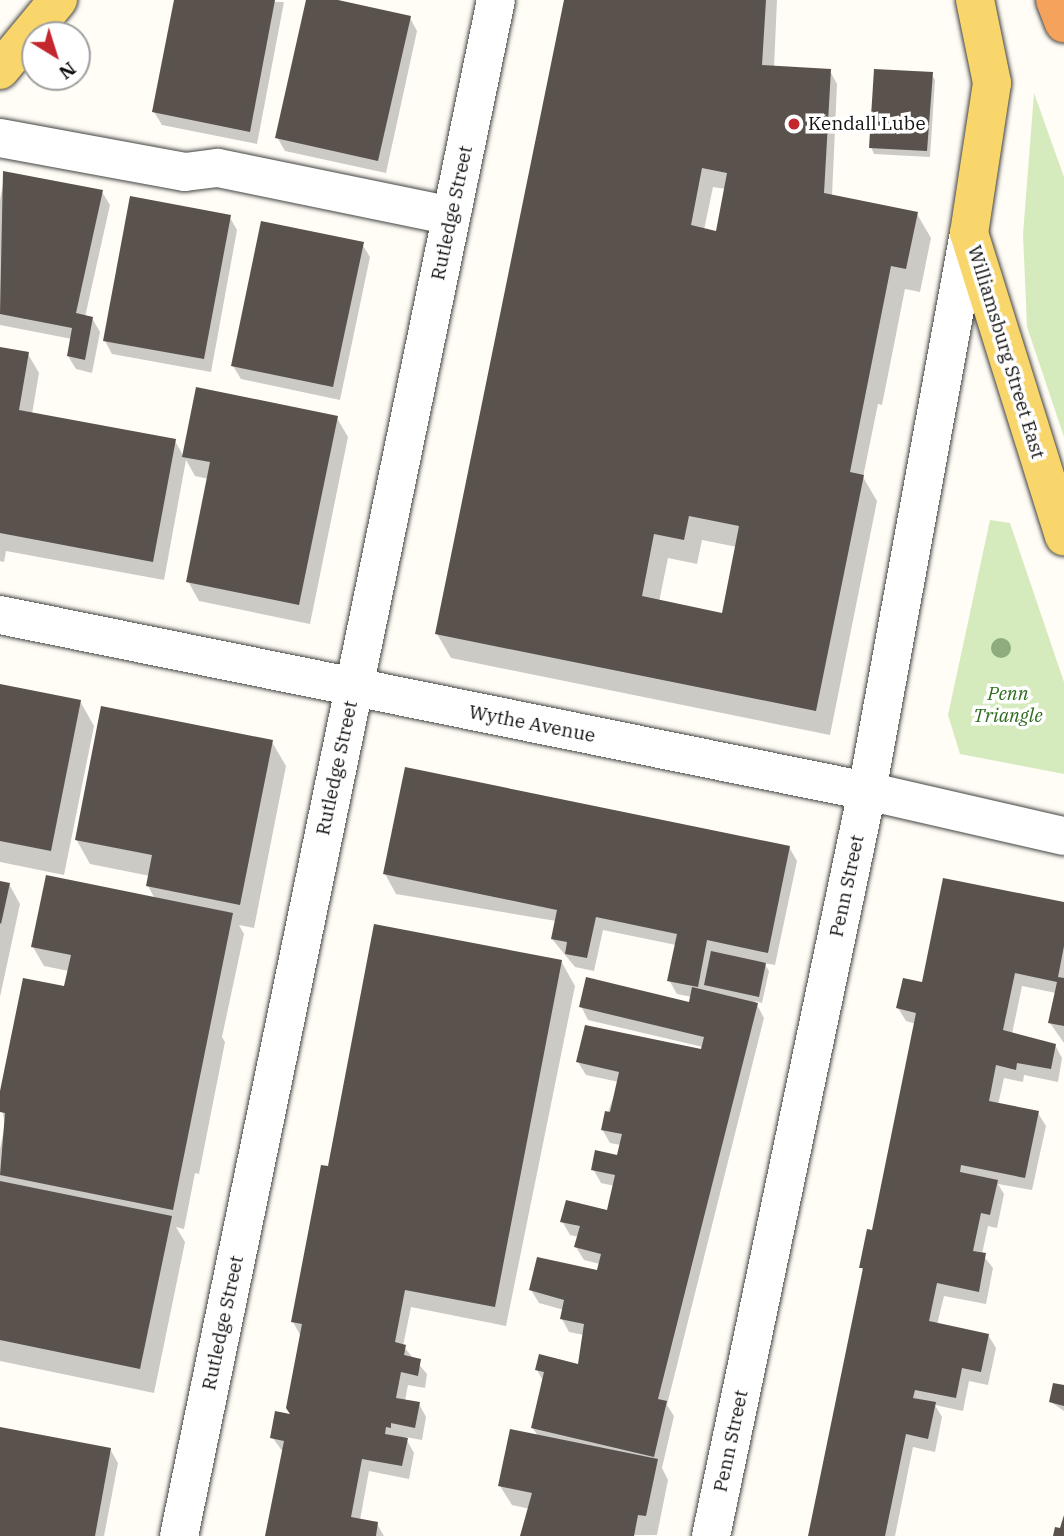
<!DOCTYPE html>
<html>
<head>
<meta charset="utf-8">
<style>
  body { margin:0 }
  #map { position:relative; width:1064px; height:1536px; overflow:hidden; background:#fffdf5; font-family:"IBM Plex Serif",serif }
  div>[style] { position:absolute }
  .green>* { inset:0; background:#d5ebbd }
  .shadow>* { inset:0; background:#0003 }
  .building>* { inset:0; background:#5a524d }
  .roads { filter:drop-shadow(0 0 2px #444) drop-shadow(0 0 2px #444) }
  .minor>* { height:38px; margin:-19px; padding:0 19px; transform-origin:19px; border-radius:19px; background:#fff }
  .major>* { height:38px; margin:-19px; padding:0 19px; transform-origin:19px; border-radius:19px; background:#f9d66b }
  .highway>* { height:38px; margin:-19px; padding:0 19px; transform-origin:19px; border-radius:19px; background:#f5a25d }
  .trees>* { width:20px; height:20px; margin:-10px; border-radius:50%; background:#8dad7f }
  .dots>* { width:19px; height:19px; translate:-50% -50%; box-sizing:border-box; border:4px solid #fff; border-radius:50% }
  span { translate:-50% -50%; white-space:nowrap; text-align:center; line-height:1.15; -webkit-text-stroke:7px #fff; paint-order:stroke }
  .poi-label { font-size:19px; color:#111 }
  .left { translate:0 -50%; text-align:left }
  .street-label { font-size:19px; color:#111 }
  .park-label { font-size:19px; color:#2f6b1f; font-style:italic }
  .north { position:absolute; left:21px; top:21px; width:70px; height:70px; box-sizing:border-box; background:#fff; border:2px solid #a0a0a0; border-radius:50%; rotate:142deg; font-size:19px; font-weight:700; line-height:28px; text-align:center; color:#111 }
  .north::after { content:''; display:block; margin:auto; width:24px; height:32px; background:#c4262e; clip-path:polygon(50% 0,100% 100%,50% 72%,0 100%) }
</style>
</head>
<body>
<div id="map">
  <div class="green">
    <i style="clip-path:polygon(1034px 93px,1064px 177px,1064px 437px,1027px 327px,1023px 234px)"></i>
    <i style="clip-path:polygon(990px 520px,1010px 523px,1064px 682px,1064px 774px,960px 754px,948px 715px)"></i>
  </div>
  <div class="shadow">
    <i style="clip-path:polygon(176px 0,284px 2px,257px 144px,162px 125px,154px 112px)"></i>
    <i style="clip-path:polygon(307px 0,331px 0,410px 18px,417px 31px,386px 173px,285px 151px,277px 137px)"></i>
    <i style="clip-path:polygon(evenodd,565px 0,777px 0,774px 68px,830px 71px,837px 84px,832px 196px,917px 214px,931px 238px,920px 292px,905px 289px,882px 405px,878px 404px,863px 477px,877px 501px,830px 735px,451px 658px,437px 634px,565px 0,713px 187px,726px 189px,717px 233px,704px 230px,713px 187px,565px 0,702px 540px,737px 547px,723px 615px,659px 602px,668px 558px,697px 564px,702px 540px)"></i>
    <i style="clip-path:polygon(931px 74px,935px 80px,930px 157px,874px 154px,871px 147px)"></i>
    <i style="clip-path:polygon(5px 173px,102px 192px,110px 205px,85px 317px,92px 318px,100px 332px,92px 373px,76px 369px,68px 356px,72px 339px,0 325px,0 200px)"></i>
    <i style="clip-path:polygon(229px 216px,237px 230px,211px 372px,112px 354px,105px 341px)"></i>
    <i style="clip-path:polygon(362px 244px,370px 257px,340px 400px,241px 379px,233px 366px)"></i>
    <i style="clip-path:polygon(0 349px,28px 354px,39px 373px,32px 414px,175px 441px,184px 457px,337px 418px,348px 437px,310px 624px,199px 601px,188px 581px,209px 479px,195px 476px,186px 460px,164px 580px,6px 551px,4px 562px,0 561px)"></i>
    <i style="clip-path:polygon(0 685px,80px 701px,94px 726px,64px 875px,0 862px)"></i>
    <i style="clip-path:polygon(272px 742px,286px 766px,254px 928px,239px 925px,244px 934px,222px 1037px,225px 1042px,199px 1174px,195px 1173px,184px 1229px,176px 1227px,185px 1242px,154px 1393px,0 1361px,0 1149px,5px 1124px,0 1100px,68px 989px,69px 971px,44px 966px,33px 947px,155px 899px,148px 886px,150px 876px,90px 864px,76px 839px)"></i>
    <i style="clip-path:polygon(789px 847px,797px 861px,775px 965px,764px 963px,769px 971px,762px 1003px,755px 1001px,764px 1018px,667px 1405px,674px 1416px,662px 1468px,668px 1480px,657px 1535px,522px 1536px,530px 1509px,512px 1505px,500px 1486px,538px 1436px,532px 1427px,543px 1381px,537px 1370px,580px 1366px,584px 1335px,569px 1332px,562px 1319px,564px 1310px,539px 1303px,531px 1290px,598px 1272px,600px 1264px,584px 1260px,576px 1247px,579px 1237px,570px 1235px,562px 1221px,608px 1213px,615px 1186px,601px 1183px,593px 1169px,619px 1158px,621px 1145px,610px 1143px,602px 1129px,619px 1082px,586px 1075px,578px 1062px,702px 1051px,703px 1047px,588px 1020px,581px 1006px,690px 1004px,692px 997px,677px 994px,669px 980px,676px 945px,603px 930px,594px 971px,575px 967px,552px 939px,556px 921px,396px 894px,385px 874px)"></i>
    <i style="clip-path:polygon(0 883px,9px 884px,20px 904px,0 997px)"></i>
    <i style="clip-path:polygon(1064px 904px,1064px 1043px,1050px 1023px,1056px 993px,1022px 986px,1012px 1034px,1055px 1045px,1062px 1058px,1058px 1082px,1024px 1075px,1023px 1082px,1004px 1078px,998px 1105px,1038px 1113px,1046px 1126px,1032px 1190px,998px 1184px,1004px 1194px,997px 1228px,988px 1226px,982px 1254px,993px 1268px,986px 1304px,944px 1296px,937px 1325px,988px 1335px,996px 1348px,988px 1385px,969px 1381px,963px 1411px,935px 1405px,942px 1417px,935px 1452px,913px 1447px,895px 1536px,811px 1536px,864px 1273px,861px 1267px,873px 1232px,916px 1024px,906px 1021px,898px 1008px,923px 984px)"></i>
    <i style="clip-path:polygon(561px 961px,575px 986px,506px 1326px,411px 1307px,403px 1346px,427px 1374px,425px 1388px,408px 1385px,405px 1401px,419px 1404px,426px 1417px,422px 1440px,405px 1437px,414px 1453px,409px 1479px,369px 1471px,360px 1520px,377px 1524px,384px 1536px,267px 1536px,283px 1452px,272px 1437px,293px 1416px,300px 1335px,293px 1322px,329px 1168px)"></i>
    <i style="clip-path:polygon(1064px 1387px,1064px 1411px,1051px 1402px)"></i>
    <i style="clip-path:polygon(0 1429px,110px 1449px,118px 1463px,104px 1536px,0 1536px)"></i>
  </div>
  <div class="building">
    <i style="clip-path:polygon(174px 0,275px 0,250px 132px,152px 112px)"></i>
    <i style="clip-path:polygon(306px 0,338px 0,411px 16px,378px 161px,275px 138px)"></i>
    <i style="clip-path:polygon(evenodd,564px 0,766px 0,762px 65px,831px 69px,824px 193px,918px 212px,906px 269px,891px 266px,850px 472px,864px 475px,816px 711px,435px 634px,564px 0,702px 168px,727px 173px,716px 231px,691px 225px,702px 168px,564px 0,689px 516px,739px 526px,722px 613px,642px 596px,654px 534px,684px 540px,689px 516px)"></i>
    <i style="clip-path:polygon(874px 69px,933px 72px,927px 151px,869px 148px)"></i>
    <i style="clip-path:polygon(3px 171px,103px 190px,76px 313px,93px 317px,85px 360px,67px 356px,72px 328px,0 314px)"></i>
    <i style="clip-path:polygon(130px 196px,231px 215px,204px 359px,103px 341px)"></i>
    <i style="clip-path:polygon(261px 221px,364px 242px,333px 387px,231px 366px)"></i>
    <i style="clip-path:polygon(0 347px,29px 352px,19px 410px,176px 439px,153px 562px,0 533px)"></i>
    <i style="clip-path:polygon(196px 387px,338px 416px,299px 605px,186px 582px,210px 462px,182px 457px)"></i>
    <i style="clip-path:polygon(0 684px,81px 700px,51px 851px,0 841px)"></i>
    <i style="clip-path:polygon(101px 706px,273px 740px,240px 905px,146px 886px,152px 855px,75px 840px)"></i>
    <i style="clip-path:polygon(405px 767px,790px 846px,768px 953px,707px 940px,698px 987px,667px 981px,677px 934px,596px 917px,587px 958px,565px 954px,567px 942px,551px 939px,557px 910px,383px 874px)"></i>
    <i style="clip-path:polygon(46px 875px,233px 913px,173px 1210px,0 1175px,5px 1113px,0 1112px,0 1091px,23px 978px,64px 986px,71px 955px,31px 947px)"></i>
    <i style="clip-path:polygon(943px 878px,1064px 902px,1064px 946px,1058px 977px,1064px 978px,1064px 1026px,1048px 1023px,1057px 982px,1015px 973px,1003px 1030px,1056px 1044px,1051px 1069px,1017px 1063px,1016px 1070px,996px 1065px,989px 1101px,1039px 1111px,1025px 1178px,961px 1165px,960px 1172px,998px 1180px,990px 1215px,981px 1213px,973px 1251px,986px 1253px,979px 1292px,937px 1283px,929px 1321px,989px 1334px,981px 1372px,962px 1368px,956px 1398px,915px 1390px,913px 1398px,936px 1402px,928px 1439px,906px 1434px,885px 1536px,808px 1536px,863px 1268px,859px 1268px,867px 1229px,872px 1230px,916px 1013px,896px 1008px,903px 978px,922px 982px)"></i>
    <i style="clip-path:polygon(0 881px,10px 883px,1px 924px,0 923px)"></i>
    <i style="clip-path:polygon(374px 924px,562px 960px,495px 1307px,405px 1290px,395px 1342px,406px 1345px,404px 1355px,421px 1359px,418px 1376px,401px 1372px,396px 1398px,420px 1402px,415px 1428px,391px 1423px,391px 1428px,386px 1427px,385px 1434px,408px 1438px,402px 1466px,362px 1459px,351px 1517px,378px 1522px,376px 1536px,265px 1536px,284px 1441px,270px 1438px,275px 1411px,290px 1414px,286px 1408px,302px 1324px,291px 1322px,321px 1165px,328px 1166px)"></i>
    <i style="clip-path:polygon(711px 951px,766px 963px,759px 997px,704px 985px)"></i>
    <i style="clip-path:polygon(586px 977px,689px 1002px,692px 987px,758px 1003px,658px 1399px,667px 1401px,654px 1457px,531px 1428px,544px 1372px,535px 1370px,539px 1354px,578px 1364px,584px 1324px,560px 1319px,564px 1300px,529px 1290px,537px 1257px,597px 1270px,601px 1254px,574px 1247px,580px 1226px,560px 1222px,566px 1200px,607px 1210px,615px 1175px,591px 1170px,595px 1150px,617px 1155px,622px 1134px,601px 1130px,605px 1111px,610px 1112px,619px 1072px,576px 1062px,585px 1025px,701px 1049px,704px 1037px,579px 1007px)"></i>
    <i style="clip-path:polygon(0 1181px,172px 1216px,140px 1369px,0 1340px)"></i>
    <i style="clip-path:polygon(1053px 1383px,1064px 1385px,1064px 1406px,1049px 1402px)"></i>
    <i style="clip-path:polygon(0 1427px,111px 1448px,95px 1536px,0 1536px)"></i>
    <i style="clip-path:polygon(510px 1429px,658px 1459px,646px 1516px,638px 1515px,634px 1536px,520px 1536px,532px 1493px,498px 1486px)"></i>
    <i style="clip-path:polygon(1064px 1515px,1064px 1536px,1053px 1536px,1055px 1527px,1060px 1528px)"></i>
  </div>
  <div class="roads">
    <div class="minor">
      <i style="left:0;top:138px;width:188px;rotate:10.4deg"></i>
      <i style="left:185px;top:172px;width:33px;rotate:-7deg"></i>
      <i style="left:218px;top:168px;width:238px;rotate:11.6deg"></i>
      <i style="left:0;top:615px;width:885px;rotate:11.48deg"></i>
      <i style="left:867px;top:791px;width:202px;rotate:12.9deg"></i>
      <i style="left:179px;top:1536px;width:1568px;rotate:-78.34deg"></i>
      <i style="left:711px;top:1536px;width:761px;rotate:-78.17deg"></i>
      <i style="left:867px;top:791px;width:567px;rotate:-79.64deg"></i>
    </div>
    <div class="major">
      <i style="left:975px;top:0;width:85px;rotate:78.4deg"></i>
      <i style="left:992px;top:83px;width:152px;rotate:98.7deg"></i>
      <i style="left:969px;top:233px;width:318px;rotate:72.6deg"></i>
      <i style="left:0;top:70px;width:91px;rotate:-50.4deg"></i>
    </div>
    <div class="highway">
      <i style="left:1055px;top:0;width:25px;rotate:69deg"></i>
    </div>
  </div>
  <div class="trees">
    <i style="left:1001px;top:648px"></i>
  </div>
  <div class="dots">
    <i style="left:794px;top:124px;background:#c4262e"></i>
  </div>
  <div class="poi-label">
    <span class="left" style="left:808px;top:124px">Kendall Lube</span>
  </div>
  <div class="street-label">
    <span style="left:452px;top:213px;rotate:-78deg">Rutledge Street</span>
    <span style="left:1006px;top:352px;rotate:73deg">Williamsburg Street East</span>
    <span style="left:532px;top:724px;rotate:11deg">Wythe Avenue</span>
    <span style="left:337px;top:768px;rotate:-78deg">Rutledge Street</span>
    <span style="left:847px;top:886px;rotate:-78deg">Penn Street</span>
    <span style="left:223px;top:1323px;rotate:-78deg">Rutledge Street</span>
    <span style="left:731px;top:1441px;rotate:-78deg">Penn Street</span>
  </div>
  <div class="park-label">
    <span style="left:1008px;top:705px">Penn<br>Triangle</span>
  </div>
  <div class="north">N</div>
</div>
</body>
</html>
